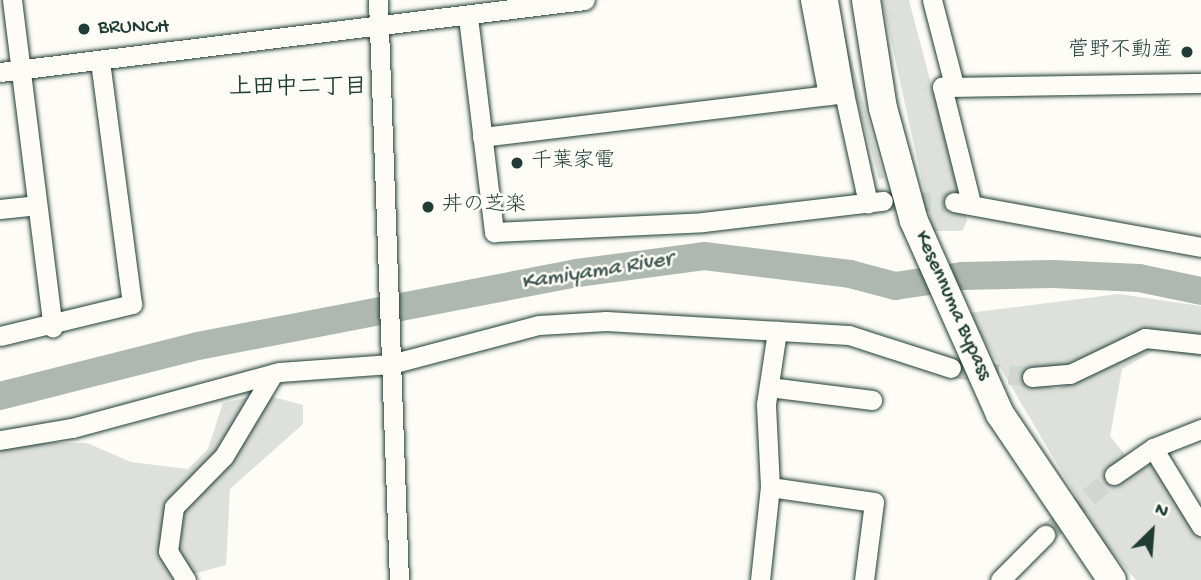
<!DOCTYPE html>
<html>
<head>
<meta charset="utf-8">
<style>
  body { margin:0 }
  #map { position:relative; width:1201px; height:580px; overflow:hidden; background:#fdfcf7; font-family:"Gochi Hand","Klee One",sans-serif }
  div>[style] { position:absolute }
  .green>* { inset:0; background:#dde0db }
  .river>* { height:28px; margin:-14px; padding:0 14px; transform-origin:14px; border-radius:14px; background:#aeb8b1 }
  .minor-tunnel>* { height:19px; margin-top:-9.5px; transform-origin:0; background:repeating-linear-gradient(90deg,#d1d6d0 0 19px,transparent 0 29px) }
  .roads { filter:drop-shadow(0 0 2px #1f3d34) drop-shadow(0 0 2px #1f3d34) }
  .minor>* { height:19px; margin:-9.5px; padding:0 9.5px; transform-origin:9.5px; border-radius:9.5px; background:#fdfcf7 }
  .highway>* { height:28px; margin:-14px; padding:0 14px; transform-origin:14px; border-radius:14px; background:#fdfcf7 }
  .dots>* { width:19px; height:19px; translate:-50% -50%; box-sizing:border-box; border:4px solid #fdfcf7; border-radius:50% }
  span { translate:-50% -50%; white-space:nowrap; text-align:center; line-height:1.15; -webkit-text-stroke:5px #fdfcf7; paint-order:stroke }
  .poi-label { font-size:21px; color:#1f3d34 }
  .left { translate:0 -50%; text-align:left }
  .right { translate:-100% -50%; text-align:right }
  .street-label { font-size:21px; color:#1f3d34 }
  .neighbourhood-label { font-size:23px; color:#1f3d34; font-weight:700 }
  .water-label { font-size:23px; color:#435c53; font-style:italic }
  .north { position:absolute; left:1117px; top:496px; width:70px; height:70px; -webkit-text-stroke:5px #fdfcf7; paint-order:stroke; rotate:25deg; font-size:19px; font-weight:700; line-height:28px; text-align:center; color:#1f3d34 }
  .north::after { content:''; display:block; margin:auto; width:24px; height:32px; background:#1f3d34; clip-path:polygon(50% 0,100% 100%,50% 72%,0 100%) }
</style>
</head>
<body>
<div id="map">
  <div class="green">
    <i style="clip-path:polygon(835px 0,884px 178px,879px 179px,853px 86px)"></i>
    <i style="clip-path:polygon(882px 0,909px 0,967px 221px,962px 231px,933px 231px)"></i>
    <i style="clip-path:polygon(1119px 294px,1201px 306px,1201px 341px,1158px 333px,1040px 384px,1057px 389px,1149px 342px,1201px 349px,1201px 357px,1155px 350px,1122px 369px,1110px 436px,1126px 456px,1108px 472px,1119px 484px,1151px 464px,1201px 535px,1201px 580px,1136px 580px,1103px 542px,968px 313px)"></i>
    <i style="clip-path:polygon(262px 394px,303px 405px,303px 424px,230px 489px,226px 565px,171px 580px,0 580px,0 442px,87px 443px,131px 462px,188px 469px,208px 449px,223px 403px)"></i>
  </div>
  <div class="river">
    <i style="left:0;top:396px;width:204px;rotate:-14.2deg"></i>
    <i style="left:198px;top:346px;width:386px;rotate:-10.9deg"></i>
    <i style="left:577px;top:273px;width:128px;rotate:-7.6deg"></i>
    <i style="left:704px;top:256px;width:147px;rotate:7deg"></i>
    <i style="left:850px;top:274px;width:47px;rotate:14.9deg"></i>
    <i style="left:895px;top:286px;width:69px;rotate:-8.4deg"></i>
    <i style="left:963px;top:276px;width:90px;rotate:-1.3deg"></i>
    <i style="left:1053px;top:274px;width:86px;rotate:2.7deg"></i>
    <i style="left:1139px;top:278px;width:63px;rotate:11.8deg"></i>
  </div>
  <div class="minor-tunnel">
    <i style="left:883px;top:201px;width:71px;rotate:0.8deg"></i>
    <i style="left:951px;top:368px;width:81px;rotate:6.3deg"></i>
    <i style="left:1045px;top:535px;width:91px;rotate:-41deg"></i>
  </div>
  <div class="roads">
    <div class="minor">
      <i style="left:12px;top:0;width:330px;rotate:82.9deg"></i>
      <i style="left:378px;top:0;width:580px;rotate:87.93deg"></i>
      <i style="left:810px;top:0;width:97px;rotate:79.3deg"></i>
      <i style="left:828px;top:0;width:94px;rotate:80.2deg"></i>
      <i style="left:932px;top:0;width:88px;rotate:75.5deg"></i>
      <i style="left:468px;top:17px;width:217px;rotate:83.1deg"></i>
      <i style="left:494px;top:232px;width:209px;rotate:-2.7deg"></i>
      <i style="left:703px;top:222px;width:181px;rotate:-6.7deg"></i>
      <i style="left:0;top:72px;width:589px;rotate:-7.02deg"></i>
      <i style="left:482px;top:137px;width:365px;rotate:-6.9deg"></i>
      <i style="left:844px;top:93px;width:113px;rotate:77.7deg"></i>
      <i style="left:954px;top:202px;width:251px;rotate:10.3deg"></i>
      <i style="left:971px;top:203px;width:120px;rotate:-104deg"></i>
      <i style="left:942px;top:87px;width:259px;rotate:-0.9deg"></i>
      <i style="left:0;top:209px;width:36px;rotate:-6deg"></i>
      <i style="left:0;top:336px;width:136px;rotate:-13.6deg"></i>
      <i style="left:132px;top:304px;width:245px;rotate:-97.5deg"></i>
      <i style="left:1032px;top:377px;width:38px;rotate:-5deg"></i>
      <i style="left:1070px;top:374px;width:83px;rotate:-25.6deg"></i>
      <i style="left:1145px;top:338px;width:56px;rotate:6.1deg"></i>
      <i style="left:769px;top:387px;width:104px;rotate:7.2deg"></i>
      <i style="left:0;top:440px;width:73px;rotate:-9.5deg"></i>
      <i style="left:72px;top:428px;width:214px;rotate:-15.1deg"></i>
      <i style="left:279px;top:372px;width:112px;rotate:-4.1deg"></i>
      <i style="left:391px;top:364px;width:153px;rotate:-14.8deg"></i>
      <i style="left:539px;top:325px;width:67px;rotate:-3.4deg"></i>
      <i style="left:606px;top:321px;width:243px;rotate:3.3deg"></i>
      <i style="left:849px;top:335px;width:107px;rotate:17.9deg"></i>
      <i style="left:1153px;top:448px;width:92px;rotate:58.4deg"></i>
      <i style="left:1114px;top:475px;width:47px;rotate:-34.7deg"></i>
      <i style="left:1153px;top:448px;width:52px;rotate:-21.6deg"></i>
      <i style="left:770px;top:487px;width:105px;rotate:8.2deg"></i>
      <i style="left:874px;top:502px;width:79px;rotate:97.3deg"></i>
      <i style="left:186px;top:580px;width:34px;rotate:-122deg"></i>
      <i style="left:168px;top:551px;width:44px;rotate:-82.2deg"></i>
      <i style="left:174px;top:507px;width:71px;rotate:-45.6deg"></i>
      <i style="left:224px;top:456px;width:96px;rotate:-59.1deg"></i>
      <i style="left:760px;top:580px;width:94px;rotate:-83.9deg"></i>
      <i style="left:770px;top:487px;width:83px;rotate:-92.8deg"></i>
      <i style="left:766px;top:404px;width:74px;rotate:-81.4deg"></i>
      <i style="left:1000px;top:580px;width:64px;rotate:-45deg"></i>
    </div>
    <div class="highway">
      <i style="left:866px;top:0;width:109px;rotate:81.1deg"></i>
      <i style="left:883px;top:108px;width:117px;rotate:74.7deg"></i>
      <i style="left:914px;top:221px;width:211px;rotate:66deg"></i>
      <i style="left:1000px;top:414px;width:200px;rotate:56deg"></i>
    </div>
  </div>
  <div class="dots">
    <i style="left:84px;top:29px;background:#1f3d34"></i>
    <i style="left:1187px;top:52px;background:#1f3d34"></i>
    <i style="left:517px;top:163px;background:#1f3d34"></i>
    <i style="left:428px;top:207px;background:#1f3d34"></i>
  </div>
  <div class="poi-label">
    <span class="left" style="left:98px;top:29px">BRUNCH</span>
    <span class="right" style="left:1173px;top:52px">菅野不動産</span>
    <span class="left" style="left:531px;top:163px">千葉家電</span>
    <span class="left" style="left:442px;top:207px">丼の芝楽</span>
  </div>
  <div class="street-label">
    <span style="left:952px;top:306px;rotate:66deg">Kesennuma Bypass</span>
  </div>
  <div class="neighbourhood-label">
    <span style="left:298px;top:89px">上田中二丁目</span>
  </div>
  <div class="water-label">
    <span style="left:597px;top:272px;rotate:-9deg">Kamiyama River</span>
  </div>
  <div class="north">N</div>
</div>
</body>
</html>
